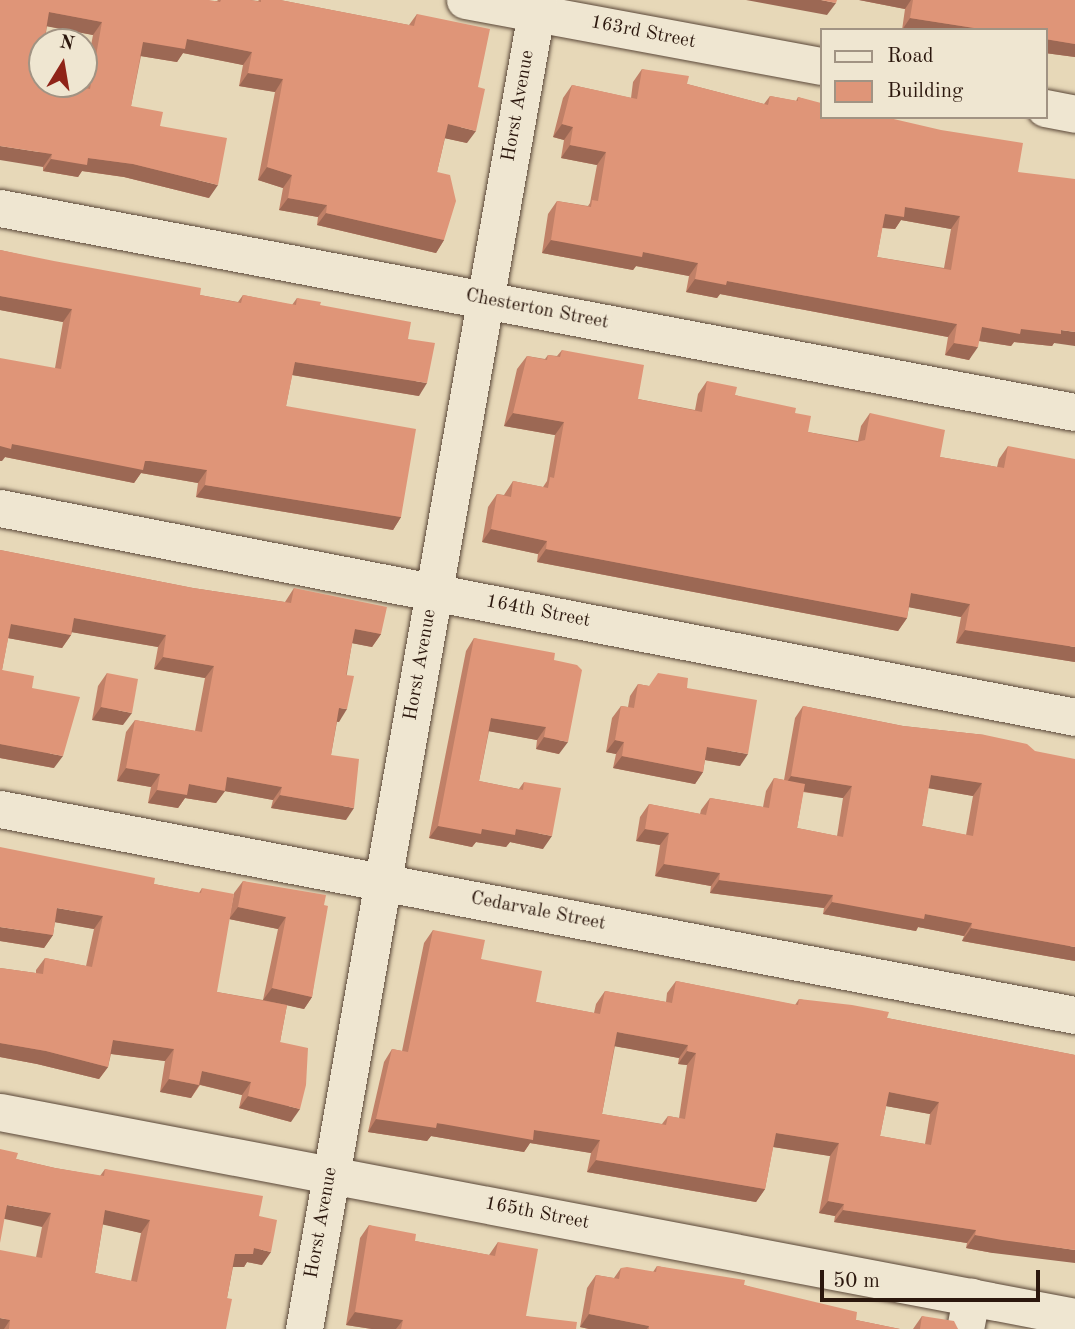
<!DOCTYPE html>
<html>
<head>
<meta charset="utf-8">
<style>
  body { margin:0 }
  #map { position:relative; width:1075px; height:1329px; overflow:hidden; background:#e7d8b8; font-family:"Old Standard TT",serif }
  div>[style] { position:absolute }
  .roads { filter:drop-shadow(0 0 2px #5a4738) drop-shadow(0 0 2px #5a4738) }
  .minor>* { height:37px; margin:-18.5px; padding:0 18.5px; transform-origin:18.5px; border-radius:18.5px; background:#efe6d1 }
  .wall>* { inset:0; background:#c08067 }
  .shaded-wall>* { inset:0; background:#9c6854 }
  .building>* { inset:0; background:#df9578 }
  span { translate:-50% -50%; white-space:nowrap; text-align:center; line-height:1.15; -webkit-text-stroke:7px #efe6d1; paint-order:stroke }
  .street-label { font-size:19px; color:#2b170d }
  .legend { position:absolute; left:820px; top:28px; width:228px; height:91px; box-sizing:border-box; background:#efe6d1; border:2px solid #a19383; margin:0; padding:9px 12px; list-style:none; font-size:21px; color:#2b170d }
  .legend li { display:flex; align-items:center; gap:14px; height:35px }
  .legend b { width:35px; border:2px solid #a19383 }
  .north { position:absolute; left:28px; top:28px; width:70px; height:70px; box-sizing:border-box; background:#efe6d1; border:2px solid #a19383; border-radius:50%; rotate:11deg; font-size:19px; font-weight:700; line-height:28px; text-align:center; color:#2b170d }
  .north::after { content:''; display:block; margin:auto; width:24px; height:32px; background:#8f2418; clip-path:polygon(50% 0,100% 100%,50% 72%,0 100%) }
  .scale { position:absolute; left:820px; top:1270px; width:220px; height:32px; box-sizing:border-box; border:4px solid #2b170d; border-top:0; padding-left:9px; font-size:21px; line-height:24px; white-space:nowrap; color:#2b170d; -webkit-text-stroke:5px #efe6d1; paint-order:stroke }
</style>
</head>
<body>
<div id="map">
  <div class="roads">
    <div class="minor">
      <i style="left:465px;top:0;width:362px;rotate:10.5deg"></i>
      <i style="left:1045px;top:108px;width:31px;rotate:11deg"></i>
      <i style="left:0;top:208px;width:1094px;rotate:10.75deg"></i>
      <i style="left:0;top:508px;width:1095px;rotate:11deg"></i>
      <i style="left:0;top:809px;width:1095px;rotate:10.85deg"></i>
      <i style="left:0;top:1112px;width:1094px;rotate:10.8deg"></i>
      <i style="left:304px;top:1329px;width:1349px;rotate:-80.01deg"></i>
      <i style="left:965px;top:1329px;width:33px;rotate:-79deg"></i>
    </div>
  </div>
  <div class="wall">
    <i style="clip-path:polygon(evenodd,0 0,217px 1px,218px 0,250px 0,258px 1px,259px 0,280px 0,409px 25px,417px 14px,467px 143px,445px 138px,437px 172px,444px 240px,436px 253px,317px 225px,318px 217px,279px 210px,283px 188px,258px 180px,275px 92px,239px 86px,243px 65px,183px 53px,177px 62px,141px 56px,131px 106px,160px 126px,209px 198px,124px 177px,82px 171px,78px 177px,43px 171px,43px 167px,0 0,47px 26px,93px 35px,83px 87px,39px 80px,47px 26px)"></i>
    <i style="clip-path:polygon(859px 0,1075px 0,1075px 57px,1045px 53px,1045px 30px,902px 30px,905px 9px)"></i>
    <i style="clip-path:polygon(evenodd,642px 69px,687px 84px,764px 104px,770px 96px,796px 101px,798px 97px,1018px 172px,1054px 343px,1052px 346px,1014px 342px,1011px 346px,979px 341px,969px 360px,945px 355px,948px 337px,720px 294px,717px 298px,686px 292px,689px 276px,636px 266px,633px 270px,542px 253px,548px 214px,557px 201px,588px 206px,590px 203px,597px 165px,561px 158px,564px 140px,553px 137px,563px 98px,572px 85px,631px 98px,633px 82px,642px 69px,901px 220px,951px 229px,944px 268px,877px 257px,882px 228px,895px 229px,901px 220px)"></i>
    <i style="clip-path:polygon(0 250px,200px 295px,238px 302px,243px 295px,292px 305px,297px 298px,408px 339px,419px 396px,292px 375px,286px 406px,401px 517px,393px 530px,196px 497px,198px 483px,141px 473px,134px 483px,5px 457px,2px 461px,55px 368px,63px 322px,0 310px)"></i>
    <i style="clip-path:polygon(562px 350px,638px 399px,695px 410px,698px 394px,707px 381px,735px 395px,795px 413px,808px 432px,858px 441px,861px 426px,870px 413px,940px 457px,997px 467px,999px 459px,1008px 446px,1075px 662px,956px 643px,961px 617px,909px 607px,907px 618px,898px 631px,537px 562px,538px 554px,482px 542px,488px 507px,497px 494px,504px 495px,513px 481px,543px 487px,547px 481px,555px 435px,504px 426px,517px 369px,527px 356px,545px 359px,548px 355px,557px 356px)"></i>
    <i style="clip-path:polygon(0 550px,193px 588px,285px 602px,294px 588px,381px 634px,372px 647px,352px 643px,339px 722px,337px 722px,331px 755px,346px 820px,271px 808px,273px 800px,225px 791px,216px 803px,185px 798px,178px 808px,148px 803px,151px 787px,117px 781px,126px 732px,135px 720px,195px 731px,205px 678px,154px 669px,158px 647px,72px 632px,71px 635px,62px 648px,8px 638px,2px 670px,32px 688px,54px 768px,0 758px)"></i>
    <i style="clip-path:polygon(474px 638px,554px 660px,559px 754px,536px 749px,537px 740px,489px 731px,479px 781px,519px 789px,524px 782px,543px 849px,510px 842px,506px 847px,476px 842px,472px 847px,429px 838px,466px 651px)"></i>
    <i style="clip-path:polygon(107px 673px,123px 725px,92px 720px,98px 686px)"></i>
    <i style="clip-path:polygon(638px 684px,649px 686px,687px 688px,740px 766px,705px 760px,703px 772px,695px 784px,613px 768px,616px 754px,606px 752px,612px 718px,621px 706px,628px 707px,630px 696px)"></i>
    <i style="clip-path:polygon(evenodd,803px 706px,903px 726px,985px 735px,1075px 961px,962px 941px,964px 936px,918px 927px,916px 931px,823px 914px,824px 908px,710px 893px,711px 886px,655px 876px,660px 845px,636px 841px,640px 817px,649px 804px,700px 814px,701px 810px,710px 798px,763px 807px,766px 791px,774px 778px,784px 780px,795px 718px,803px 706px,928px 788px,973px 796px,966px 835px,922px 826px,928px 788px,803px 706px,803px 792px,843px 798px,837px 836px,797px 828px,803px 792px)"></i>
    <i style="clip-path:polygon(243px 881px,324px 905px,312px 997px,304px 1009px,287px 1005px,280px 1042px,291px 1122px,239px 1108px,242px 1095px,200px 1085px,191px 1098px,160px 1092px,165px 1061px,111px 1054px,108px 1067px,99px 1079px,37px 1064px,0 1057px,0 968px,36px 973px,36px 970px,45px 958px,86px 966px,94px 929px,55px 922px,53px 935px,44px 948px,0 941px,154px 884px,199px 893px,202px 888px,217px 992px,263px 1000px,278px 929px,229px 919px,234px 893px)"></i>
    <i style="clip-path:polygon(evenodd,433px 930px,481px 959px,536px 1002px,594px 1013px,596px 1004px,605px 991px,666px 1002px,667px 993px,676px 981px,795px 1005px,799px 999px,887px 1018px,1075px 1055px,993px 1253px,966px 1248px,967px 1243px,834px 1222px,835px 1216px,819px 1213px,830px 1156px,773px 1147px,765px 1189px,756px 1202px,587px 1172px,591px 1153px,530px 1143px,524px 1152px,431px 1136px,427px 1141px,368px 1132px,384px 1062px,392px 1049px,402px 1051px,424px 943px,433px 930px,615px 1046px,679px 1058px,678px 1064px,687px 1065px,679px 1118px,668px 1116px,662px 1124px,602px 1114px,615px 1046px,433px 930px,886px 1106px,930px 1114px,925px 1144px,880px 1136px,886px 1106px)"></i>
    <i style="clip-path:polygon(evenodd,16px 1159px,55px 1168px,100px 1176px,105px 1169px,259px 1216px,262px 1265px,247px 1262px,244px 1267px,233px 1267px,227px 1298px,226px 1329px,0 1329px,36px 1257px,42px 1227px,16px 1159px,103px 1224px,141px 1233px,131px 1281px,95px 1273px,103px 1224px)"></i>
    <i style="clip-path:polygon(369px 1225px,415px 1241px,489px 1255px,498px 1242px,526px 1316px,576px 1329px,372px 1329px,346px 1325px,360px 1238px)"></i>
    <i style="clip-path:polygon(657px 1266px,744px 1285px,856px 1320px,900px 1329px,589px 1329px,580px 1327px,587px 1288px,596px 1275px,614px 1278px,621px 1268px,653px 1272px)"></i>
    <i style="clip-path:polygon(922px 1316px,958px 1329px,913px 1329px)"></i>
  </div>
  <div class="shaded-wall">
    <i style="clip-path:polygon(746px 0,821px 0,836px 3px,827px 15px)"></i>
    <i style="clip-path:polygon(859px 0,911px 0,905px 9px)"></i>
    <i style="clip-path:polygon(49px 12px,102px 22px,93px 35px,40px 25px)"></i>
    <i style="clip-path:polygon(910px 18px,987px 30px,902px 30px)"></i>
    <i style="clip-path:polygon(187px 39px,252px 52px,243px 65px,183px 53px,177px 62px,134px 55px,143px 42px)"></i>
    <i style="clip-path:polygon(1045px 39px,1075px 44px,1075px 57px,1045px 53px)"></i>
    <i style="clip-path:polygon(248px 73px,283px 79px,275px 92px,239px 86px)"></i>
    <i style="clip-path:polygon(448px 124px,476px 131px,467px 143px,439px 137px)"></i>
    <i style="clip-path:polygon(562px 124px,573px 127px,564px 140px,553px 137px)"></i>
    <i style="clip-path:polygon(570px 145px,606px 152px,597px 165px,561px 158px)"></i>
    <i style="clip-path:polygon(0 146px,52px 154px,43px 167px,0 160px)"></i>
    <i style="clip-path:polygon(88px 158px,133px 164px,218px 185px,209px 198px,124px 177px,82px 171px,78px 177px,43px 171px,51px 159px)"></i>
    <i style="clip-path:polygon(267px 167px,292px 175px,283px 188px,258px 180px)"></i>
    <i style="clip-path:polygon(288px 198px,327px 205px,318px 217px,279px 210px)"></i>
    <i style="clip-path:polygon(905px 207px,960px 216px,951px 229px,901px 220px,895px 229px,876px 227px,885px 214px)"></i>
    <i style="clip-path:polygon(326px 213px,444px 240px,436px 253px,317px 225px)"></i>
    <i style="clip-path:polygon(551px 240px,643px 252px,698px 263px,689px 276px,636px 266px,633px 270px,542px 253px)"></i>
    <i style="clip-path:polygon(695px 279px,727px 281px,957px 324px,948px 337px,720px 294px,717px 298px,686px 292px)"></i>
    <i style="clip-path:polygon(0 296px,72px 309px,63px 322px,0 310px)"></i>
    <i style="clip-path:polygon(982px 327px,1061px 330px,1075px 332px,1075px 346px,1054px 343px,1052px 346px,1014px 342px,1011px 346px,973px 340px)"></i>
    <i style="clip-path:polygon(954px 343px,978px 347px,969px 360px,945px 355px)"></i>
    <i style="clip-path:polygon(295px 362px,427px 383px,419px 396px,286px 374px)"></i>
    <i style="clip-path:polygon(513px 413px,564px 422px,555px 435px,504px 426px)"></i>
    <i style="clip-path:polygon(12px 444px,145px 461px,150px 461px,207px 470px,198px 483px,141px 473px,134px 483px,5px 457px,2px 461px,0 461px,0 446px)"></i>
    <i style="clip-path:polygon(205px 485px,401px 517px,393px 530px,196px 497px)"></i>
    <i style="clip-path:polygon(491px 529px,547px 541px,538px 554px,482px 542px)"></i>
    <i style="clip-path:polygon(546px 549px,907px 618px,898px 631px,537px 562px)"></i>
    <i style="clip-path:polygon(911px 593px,970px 604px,961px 617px,902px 606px)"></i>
    <i style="clip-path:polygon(74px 618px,166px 635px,158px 647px,65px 631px)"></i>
    <i style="clip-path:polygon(11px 624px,71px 635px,62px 648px,2px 637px)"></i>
    <i style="clip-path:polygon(355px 629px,381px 634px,372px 647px,346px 642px)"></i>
    <i style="clip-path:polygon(965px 630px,1075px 647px,1075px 662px,956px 643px)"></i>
    <i style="clip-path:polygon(163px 657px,214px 666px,205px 678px,154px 669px)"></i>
    <i style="clip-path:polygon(101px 707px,132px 713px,123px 725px,92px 720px)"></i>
    <i style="clip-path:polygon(339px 708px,347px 709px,339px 722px,330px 720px)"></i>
    <i style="clip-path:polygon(491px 718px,546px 727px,537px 740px,482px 730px)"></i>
    <i style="clip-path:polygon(544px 737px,568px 742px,559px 754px,536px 749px)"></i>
    <i style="clip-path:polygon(615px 740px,624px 742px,616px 754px,606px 752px)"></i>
    <i style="clip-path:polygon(0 744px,63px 756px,54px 768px,0 758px)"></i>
    <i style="clip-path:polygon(707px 747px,748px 754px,740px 766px,699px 759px)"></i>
    <i style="clip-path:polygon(622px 756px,703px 772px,695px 784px,613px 768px)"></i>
    <i style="clip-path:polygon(126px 768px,160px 774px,151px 787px,117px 781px)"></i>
    <i style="clip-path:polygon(931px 775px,982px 783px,973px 796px,922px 787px)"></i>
    <i style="clip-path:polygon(791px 776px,852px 786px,843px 798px,783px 788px)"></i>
    <i style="clip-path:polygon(227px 777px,282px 787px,273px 800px,219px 790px)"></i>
    <i style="clip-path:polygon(189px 784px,225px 791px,216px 803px,185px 798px,178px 808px,148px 803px,157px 790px)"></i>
    <i style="clip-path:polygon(280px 795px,354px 808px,346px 820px,271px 808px)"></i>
    <i style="clip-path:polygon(438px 826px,516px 829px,552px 836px,543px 849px,510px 842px,506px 847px,476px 842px,472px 847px,429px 838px)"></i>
    <i style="clip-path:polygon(645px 829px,669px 833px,660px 845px,636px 841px)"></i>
    <i style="clip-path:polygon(664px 864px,720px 873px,711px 886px,655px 876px)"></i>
    <i style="clip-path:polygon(719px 880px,833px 895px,824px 908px,710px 893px)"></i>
    <i style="clip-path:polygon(832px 902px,925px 914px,972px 923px,964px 936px,918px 927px,916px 931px,823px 914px)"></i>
    <i style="clip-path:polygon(238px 907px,286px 917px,278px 929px,229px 919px)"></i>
    <i style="clip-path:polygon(57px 908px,103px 916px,94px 929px,48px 921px)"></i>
    <i style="clip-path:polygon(0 927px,53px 935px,44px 948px,0 941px)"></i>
    <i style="clip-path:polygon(971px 928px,1075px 947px,1075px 961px,962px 941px)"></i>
    <i style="clip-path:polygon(272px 988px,312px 997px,304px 1009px,263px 1000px)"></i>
    <i style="clip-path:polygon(617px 1032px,688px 1045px,679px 1058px,608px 1045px)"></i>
    <i style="clip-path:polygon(113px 1040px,174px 1049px,165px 1061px,104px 1053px)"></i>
    <i style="clip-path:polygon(0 1043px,46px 1051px,108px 1067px,99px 1079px,37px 1064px,0 1057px)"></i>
    <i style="clip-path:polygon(687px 1051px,696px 1053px,687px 1065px,678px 1064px)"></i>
    <i style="clip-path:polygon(202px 1071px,251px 1082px,242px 1095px,193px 1083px)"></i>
    <i style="clip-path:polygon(169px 1079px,199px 1085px,191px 1098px,160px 1092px)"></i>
    <i style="clip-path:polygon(889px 1092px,939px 1102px,930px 1114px,880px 1105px)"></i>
    <i style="clip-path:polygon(248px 1096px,300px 1109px,291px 1122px,239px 1108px)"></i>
    <i style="clip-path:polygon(376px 1119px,534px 1130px,600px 1140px,591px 1153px,530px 1143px,524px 1152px,431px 1136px,427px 1141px,368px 1132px)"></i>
    <i style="clip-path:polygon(776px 1133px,839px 1143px,830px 1156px,767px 1146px)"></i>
    <i style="clip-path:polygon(596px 1160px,765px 1189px,756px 1202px,587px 1172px)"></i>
    <i style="clip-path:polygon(828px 1201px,844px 1204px,835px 1216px,819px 1213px)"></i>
    <i style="clip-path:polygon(7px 1205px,51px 1213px,42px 1227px,0 1218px)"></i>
    <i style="clip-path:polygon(105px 1210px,150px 1220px,141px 1233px,96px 1223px)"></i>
    <i style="clip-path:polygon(843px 1210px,976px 1230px,967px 1243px,834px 1222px)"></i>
    <i style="clip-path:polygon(975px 1235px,1075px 1250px,1075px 1263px,993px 1253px,966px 1248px)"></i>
    <i style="clip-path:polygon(254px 1248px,271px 1252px,262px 1265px,247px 1262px,244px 1267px,226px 1267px,235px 1254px)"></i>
    <i style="clip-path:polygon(355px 1312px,403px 1320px,396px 1329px,372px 1329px,346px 1325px)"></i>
    <i style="clip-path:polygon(589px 1314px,649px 1326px,647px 1329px,589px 1329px,580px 1327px)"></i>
    <i style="clip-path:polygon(0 1318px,10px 1320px,4px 1329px,0 1329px)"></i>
  </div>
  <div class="building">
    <i style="clip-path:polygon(evenodd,0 0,209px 0,220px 2px,221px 0,250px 0,261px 2px,261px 0,280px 0,414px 26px,417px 14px,490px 29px,478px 87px,485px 89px,476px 131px,448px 124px,437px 172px,450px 175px,456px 201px,444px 240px,326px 213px,327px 205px,288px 198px,292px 175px,267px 167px,283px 79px,248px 73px,252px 52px,187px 39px,185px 49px,143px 42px,131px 106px,163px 112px,160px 126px,227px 138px,218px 185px,133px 164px,88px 158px,87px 165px,51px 159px,52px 154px,0 146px,0 0,49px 12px,102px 22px,90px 89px,64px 84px,42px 84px,42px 80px,39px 80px,42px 57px,42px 42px,44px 42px,49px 12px)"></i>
    <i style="clip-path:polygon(821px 0,837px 0,836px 3px)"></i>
    <i style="clip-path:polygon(913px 0,1075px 0,1075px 44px,1045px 39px,1045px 30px,987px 30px,910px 18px)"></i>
    <i style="clip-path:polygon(evenodd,642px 69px,689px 76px,687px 84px,768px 105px,770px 96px,798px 101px,798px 97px,821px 103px,821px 117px,885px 117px,941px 130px,1023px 143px,1018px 172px,1075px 179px,1075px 332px,1061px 330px,1061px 334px,1021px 329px,1020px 334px,982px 327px,978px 347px,954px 343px,957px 324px,727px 281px,726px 285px,695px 279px,698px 263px,643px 252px,642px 257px,551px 240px,557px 201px,591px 207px,592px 200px,598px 201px,606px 152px,570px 145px,573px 127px,562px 124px,572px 85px,637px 99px,642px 69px,905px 207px,960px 216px,951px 270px,877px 257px,885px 214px,904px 217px,905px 207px)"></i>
    <i style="clip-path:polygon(0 250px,54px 261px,201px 288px,200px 295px,241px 303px,243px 295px,296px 305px,297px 298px,321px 302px,320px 305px,411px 322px,408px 339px,435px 343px,427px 383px,295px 362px,286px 406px,416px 429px,401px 517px,205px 485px,207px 470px,150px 461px,145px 461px,143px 470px,12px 444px,11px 449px,0 446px,0 358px,61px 369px,72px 309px,0 296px)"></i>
    <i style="clip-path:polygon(562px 350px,644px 365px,638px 399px,702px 412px,707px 381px,737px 387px,735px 395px,796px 408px,795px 413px,811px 416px,808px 432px,857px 442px,865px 440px,870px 413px,945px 430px,940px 457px,1004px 468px,1008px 446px,1075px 459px,1075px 647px,965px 630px,970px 604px,911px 593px,907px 618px,546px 549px,547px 541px,491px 529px,497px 494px,511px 497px,513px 481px,548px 488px,550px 477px,554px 478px,564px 422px,513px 413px,527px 356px,547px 360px,548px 355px,560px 357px)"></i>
    <i style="clip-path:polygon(0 550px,193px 588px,291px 603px,294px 588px,387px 607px,381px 634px,355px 629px,346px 675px,354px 676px,347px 709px,339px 708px,331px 755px,359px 759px,354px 808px,280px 795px,282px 787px,227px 777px,225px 791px,189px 784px,187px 795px,157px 790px,160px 774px,126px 768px,135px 720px,202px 732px,214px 666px,163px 657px,166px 635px,74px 618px,71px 635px,11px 624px,2px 670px,34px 676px,32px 688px,80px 697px,63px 756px,0 744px)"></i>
    <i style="clip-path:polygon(474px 638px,555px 653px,554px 660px,577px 665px,582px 670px,568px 742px,544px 737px,546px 727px,491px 718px,479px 781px,523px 790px,524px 782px,561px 788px,552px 836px,516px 829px,515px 835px,482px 829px,481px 834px,438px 826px)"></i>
    <i style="clip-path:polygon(107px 673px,138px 679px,132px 713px,101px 707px)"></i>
    <i style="clip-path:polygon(658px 673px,688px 678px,687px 688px,757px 700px,748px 754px,707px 747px,703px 772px,622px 756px,624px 742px,615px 740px,621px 706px,634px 708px,638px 684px,649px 686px)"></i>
    <i style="clip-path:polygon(evenodd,803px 706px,903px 726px,985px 735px,1027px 744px,1035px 751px,1075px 759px,1075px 947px,971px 928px,972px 923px,925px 914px,924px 919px,832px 902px,833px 895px,719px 880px,720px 873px,664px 864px,669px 833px,645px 829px,649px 804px,706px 815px,710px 798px,769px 808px,774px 778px,805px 784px,797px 828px,843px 837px,852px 786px,791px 776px,803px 706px,931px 775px,982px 783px,973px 836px,922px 826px,931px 775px)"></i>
    <i style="clip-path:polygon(0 847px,155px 878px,154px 884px,201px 893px,202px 888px,234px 894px,217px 992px,287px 1005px,280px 1042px,308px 1048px,306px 1085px,300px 1109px,248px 1096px,251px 1082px,202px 1071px,199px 1085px,169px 1079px,174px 1049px,113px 1040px,108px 1067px,46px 1051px,0 1043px,0 968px,43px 974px,45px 958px,92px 967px,103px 916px,57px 908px,53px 935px,0 927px)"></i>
    <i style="clip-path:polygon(243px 881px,326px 895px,324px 905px,328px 906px,312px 997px,272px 988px,286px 917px,238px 907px)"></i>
    <i style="clip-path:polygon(evenodd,433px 930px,485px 940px,481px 959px,542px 971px,536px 1002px,600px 1014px,605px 991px,672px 1003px,676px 981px,798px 1005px,799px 999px,852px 1005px,889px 1012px,887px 1018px,1075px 1055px,1075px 1250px,1002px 1240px,975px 1235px,976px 1230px,843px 1210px,844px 1204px,828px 1201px,839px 1143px,776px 1133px,765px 1189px,596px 1160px,600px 1140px,534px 1130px,533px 1140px,437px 1123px,436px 1128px,376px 1119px,392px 1049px,408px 1052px,433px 930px,617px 1032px,688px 1045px,687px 1051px,696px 1053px,685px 1119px,668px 1116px,666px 1125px,602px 1114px,617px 1032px,433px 930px,889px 1092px,939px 1102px,931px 1145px,880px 1136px,889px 1092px)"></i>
    <i style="clip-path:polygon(evenodd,0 1149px,18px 1153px,16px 1159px,55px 1168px,104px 1176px,105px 1169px,263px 1196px,259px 1216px,277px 1220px,271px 1252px,254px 1248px,253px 1254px,235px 1254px,227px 1298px,232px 1299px,226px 1329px,9px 1329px,10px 1320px,0 1318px,0 1250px,42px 1258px,51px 1213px,7px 1205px,0 1243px,0 1149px,105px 1210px,150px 1220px,137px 1282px,95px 1273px,105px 1210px)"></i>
    <i style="clip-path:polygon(369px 1225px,416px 1234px,415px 1241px,495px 1256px,498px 1242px,538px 1249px,526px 1316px,577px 1322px,576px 1329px,401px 1329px,403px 1320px,355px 1312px)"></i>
    <i style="clip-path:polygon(657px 1266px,745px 1280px,744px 1285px,857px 1312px,856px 1320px,900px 1329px,649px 1329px,649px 1326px,589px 1314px,596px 1275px,619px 1279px,621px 1268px,627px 1267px,656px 1272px)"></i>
    <i style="clip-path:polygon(922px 1316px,954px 1321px,958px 1329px,920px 1329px)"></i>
  </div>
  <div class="street-label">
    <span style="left:643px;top:33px;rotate:11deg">163rd Street</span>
    <span style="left:519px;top:106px;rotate:-80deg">Horst Avenue</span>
    <span style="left:537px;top:310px;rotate:11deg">Chesterton Street</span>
    <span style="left:538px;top:612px;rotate:11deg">164th Street</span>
    <span style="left:421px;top:665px;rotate:-80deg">Horst Avenue</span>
    <span style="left:538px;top:912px;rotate:11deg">Cedarvale Street</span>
    <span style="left:537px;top:1214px;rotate:11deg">165th Street</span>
    <span style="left:322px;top:1223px;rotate:-80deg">Horst Avenue</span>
  </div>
  <ul class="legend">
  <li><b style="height:9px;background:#efe6d1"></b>Road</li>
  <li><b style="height:19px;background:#df9578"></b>Building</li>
  </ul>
  <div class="north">N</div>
  <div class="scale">50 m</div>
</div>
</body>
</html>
